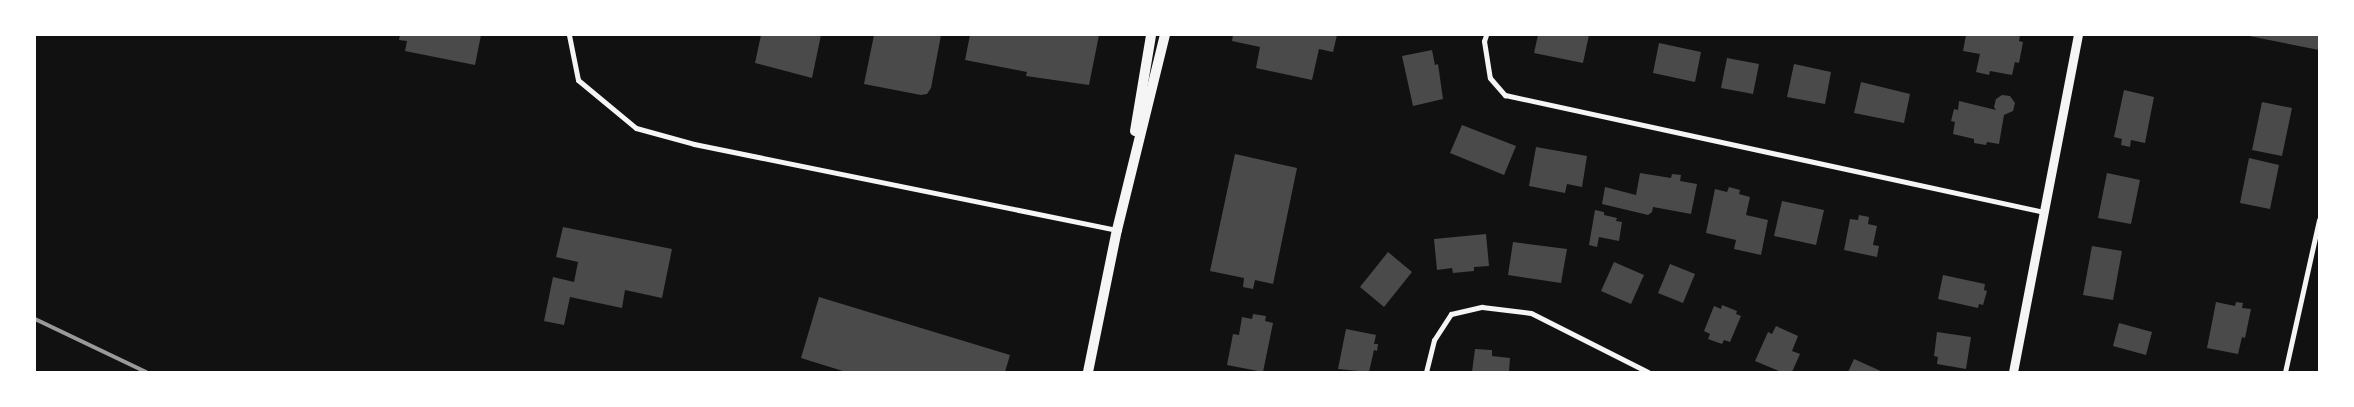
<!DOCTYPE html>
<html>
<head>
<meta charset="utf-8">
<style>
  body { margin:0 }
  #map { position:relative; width:2354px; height:407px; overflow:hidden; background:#111; font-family:"Playfair Display",serif }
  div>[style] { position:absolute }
  .building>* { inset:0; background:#4a4a4a }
  .minor>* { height:5px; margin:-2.5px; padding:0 2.5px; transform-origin:2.5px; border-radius:2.5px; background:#f5f5f5 }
  .tertiary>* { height:9px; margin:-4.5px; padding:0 4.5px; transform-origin:4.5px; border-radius:4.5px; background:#f5f5f5 }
  .secondary>* { height:10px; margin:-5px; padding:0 5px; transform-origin:5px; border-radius:5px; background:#f5f5f5 }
  .rail>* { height:4px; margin:-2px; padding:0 2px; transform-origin:2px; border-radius:2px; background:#9a9a9a }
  span { translate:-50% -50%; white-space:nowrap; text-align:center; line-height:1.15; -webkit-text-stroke:4.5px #fff; paint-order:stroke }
  .frame { position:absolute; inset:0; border:36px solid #fff; pointer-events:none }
</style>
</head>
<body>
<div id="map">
  <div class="building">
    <i style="clip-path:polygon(400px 35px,481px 35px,475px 65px,405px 51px,407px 41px,399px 40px)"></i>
    <i style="clip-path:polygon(761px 35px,821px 35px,812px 78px,755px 63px)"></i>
    <i style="clip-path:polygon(874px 35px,941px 35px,931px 88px,927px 94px,921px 95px,864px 84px)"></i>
    <i style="clip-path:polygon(970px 35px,1099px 35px,1089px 85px,1026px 76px,1027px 72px,965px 60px)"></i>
    <i style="clip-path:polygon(1233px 35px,1337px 35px,1333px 52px,1319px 49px,1312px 80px,1256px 68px,1260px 47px,1232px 41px)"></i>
    <i style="clip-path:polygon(1538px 35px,1589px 35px,1583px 63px,1534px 53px)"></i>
    <i style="clip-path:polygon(1966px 35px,2020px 35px,2019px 41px,2023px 42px,2019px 63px,2015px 62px,2012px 75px,1990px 71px,1989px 75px,1976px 72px,1980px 54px,1963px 51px)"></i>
    <i style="clip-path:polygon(2249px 35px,2319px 35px,2319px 50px,2249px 36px)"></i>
    <i style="clip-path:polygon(1659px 43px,1701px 52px,1695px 82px,1653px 73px)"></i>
    <i style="clip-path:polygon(1432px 50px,1435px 65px,1438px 64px,1443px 99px,1413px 106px,1402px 56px)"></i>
    <i style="clip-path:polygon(1727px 58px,1759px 64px,1753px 94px,1721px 88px)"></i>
    <i style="clip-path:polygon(1794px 64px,1831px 72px,1825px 104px,1787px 97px)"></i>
    <i style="clip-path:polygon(1861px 82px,1910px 94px,1904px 123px,1854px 113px)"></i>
    <i style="clip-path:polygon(2124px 90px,2154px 97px,2145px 143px,2131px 140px,2130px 147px,2121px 145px,2122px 139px,2114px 137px)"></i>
    <i style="clip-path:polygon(2002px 95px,2010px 96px,2015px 103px,2013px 111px,2004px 115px,1999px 144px,1987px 142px,1986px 145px,1974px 143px,1974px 139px,1953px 134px,1955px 122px,1951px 121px,1954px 109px,1958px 110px,1959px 101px,1996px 110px,1994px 107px,1996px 99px)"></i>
    <i style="clip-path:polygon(2262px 102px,2292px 108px,2282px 156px,2252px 150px)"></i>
    <i style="clip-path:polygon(1462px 125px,1516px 146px,1504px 175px,1450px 153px)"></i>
    <i style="clip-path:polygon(1536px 147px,1587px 156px,1582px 187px,1567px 184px,1565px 193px,1529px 186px)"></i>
    <i style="clip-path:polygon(1235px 154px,1297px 168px,1273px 284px,1255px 280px,1253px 289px,1243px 287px,1244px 278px,1210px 271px)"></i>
    <i style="clip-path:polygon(2249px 158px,2279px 165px,2270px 209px,2240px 203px)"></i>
    <i style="clip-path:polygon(1640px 173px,1671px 178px,1672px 174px,1681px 175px,1680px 181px,1697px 184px,1691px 214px,1653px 207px,1652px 212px,1648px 215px,1602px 204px,1605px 187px,1636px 195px)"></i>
    <i style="clip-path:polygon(2107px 173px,2140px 180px,2131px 224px,2098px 218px)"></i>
    <i style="clip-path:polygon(1729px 187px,1740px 190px,1739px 194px,1750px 197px,1746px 215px,1768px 220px,1761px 255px,1734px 249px,1736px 240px,1706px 233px,1715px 189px,1727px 192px)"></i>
    <i style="clip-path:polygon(1782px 201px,1824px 210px,1816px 245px,1774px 236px)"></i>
    <i style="clip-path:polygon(1595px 210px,1604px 212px,1604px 215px,1617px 218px,1616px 221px,1622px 222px,1619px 241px,1599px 237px,1597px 247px,1589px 245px)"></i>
    <i style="clip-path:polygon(1859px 215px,1869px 217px,1868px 224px,1877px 226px,1873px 245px,1879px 246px,1877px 257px,1844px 250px,1850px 219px,1858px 220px)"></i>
    <i style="clip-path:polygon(563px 227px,672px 249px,662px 298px,625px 290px,622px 308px,570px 297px,564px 325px,544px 321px,553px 277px,574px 282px,578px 262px,556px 257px)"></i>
    <i style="clip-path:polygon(1486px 234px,1489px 266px,1474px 267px,1474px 271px,1453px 273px,1452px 268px,1437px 270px,1434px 239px)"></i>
    <i style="clip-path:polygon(1513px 242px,1567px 249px,1561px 283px,1508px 275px)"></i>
    <i style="clip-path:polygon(2092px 246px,2122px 251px,2113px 300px,2083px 295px)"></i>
    <i style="clip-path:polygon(1388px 252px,1412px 272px,1384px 307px,1360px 287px)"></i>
    <i style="clip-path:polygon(1614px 262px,1644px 275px,1631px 304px,1601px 291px)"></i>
    <i style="clip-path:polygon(1670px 264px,1695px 274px,1683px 303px,1658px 293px)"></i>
    <i style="clip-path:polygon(1943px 275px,1985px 284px,1984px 290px,1987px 291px,1983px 305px,1979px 304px,1978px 308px,1938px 299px)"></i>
    <i style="clip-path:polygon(819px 297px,1010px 355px,1005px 372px,846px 372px,801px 358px)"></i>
    <i style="clip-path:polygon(2216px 302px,2235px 306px,2236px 302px,2243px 303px,2242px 308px,2251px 309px,2245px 338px,2242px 337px,2238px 354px,2207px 348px)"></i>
    <i style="clip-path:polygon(1722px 305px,1737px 311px,1736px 314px,1741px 316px,1730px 342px,1724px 340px,1722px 344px,1708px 339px,1710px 334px,1704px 331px,1714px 306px,1721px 309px)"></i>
    <i style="clip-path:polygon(1253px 314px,1266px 316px,1265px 321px,1273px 323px,1263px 372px,1227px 365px,1233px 334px,1239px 335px,1242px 317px,1252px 319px)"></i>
    <i style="clip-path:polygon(2119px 323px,2152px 332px,2146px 355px,2113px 346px)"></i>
    <i style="clip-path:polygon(1776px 326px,1798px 336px,1792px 351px,1800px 354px,1792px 372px,1781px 372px,1755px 361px,1768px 332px,1772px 334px)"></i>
    <i style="clip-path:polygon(1346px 329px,1376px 335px,1374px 344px,1378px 344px,1377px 351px,1374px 350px,1369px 372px,1338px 369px)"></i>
    <i style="clip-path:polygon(1937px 332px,1971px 337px,1966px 369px,1937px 364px,1938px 357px,1934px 356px)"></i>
    <i style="clip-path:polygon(1475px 349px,1492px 350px,1492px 356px,1510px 358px,1509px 372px,1472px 372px)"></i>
    <i style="clip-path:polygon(1854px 359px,1883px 372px,1848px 372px)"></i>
  </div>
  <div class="minor">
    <i style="left:569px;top:35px;width:46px;rotate:78.7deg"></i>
    <i style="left:578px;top:80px;width:75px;rotate:39.6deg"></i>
    <i style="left:636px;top:128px;width:60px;rotate:15.4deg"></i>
    <i style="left:694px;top:144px;width:432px;rotate:11.5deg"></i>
    <i style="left:1486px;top:35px;width:6px;rotate:108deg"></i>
    <i style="left:1484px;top:41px;width:37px;rotate:81deg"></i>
    <i style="left:1490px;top:78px;width:23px;rotate:49deg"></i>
    <i style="left:1505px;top:95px;width:552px;rotate:12.25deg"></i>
    <i style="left:1426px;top:372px;width:33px;rotate:-76deg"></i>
    <i style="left:1434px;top:340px;width:31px;rotate:-57deg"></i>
    <i style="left:1451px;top:314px;width:32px;rotate:-13deg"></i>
    <i style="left:1482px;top:307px;width:49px;rotate:7deg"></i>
    <i style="left:1531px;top:313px;width:131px;rotate:26.8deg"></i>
    <i style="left:2285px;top:372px;width:156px;rotate:-77.4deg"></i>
  </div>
  <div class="tertiary">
    <i style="left:2013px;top:372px;width:343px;rotate:-79.1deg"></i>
  </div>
  <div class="secondary">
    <i style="left:1135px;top:131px;width:97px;rotate:-80.5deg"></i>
    <i style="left:1088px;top:372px;width:145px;rotate:-78.5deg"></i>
    <i style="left:1117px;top:230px;width:201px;rotate:-76.2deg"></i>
  </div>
  <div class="rail">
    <i style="left:35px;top:319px;width:123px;rotate:25.5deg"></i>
  </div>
  <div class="frame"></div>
</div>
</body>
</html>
